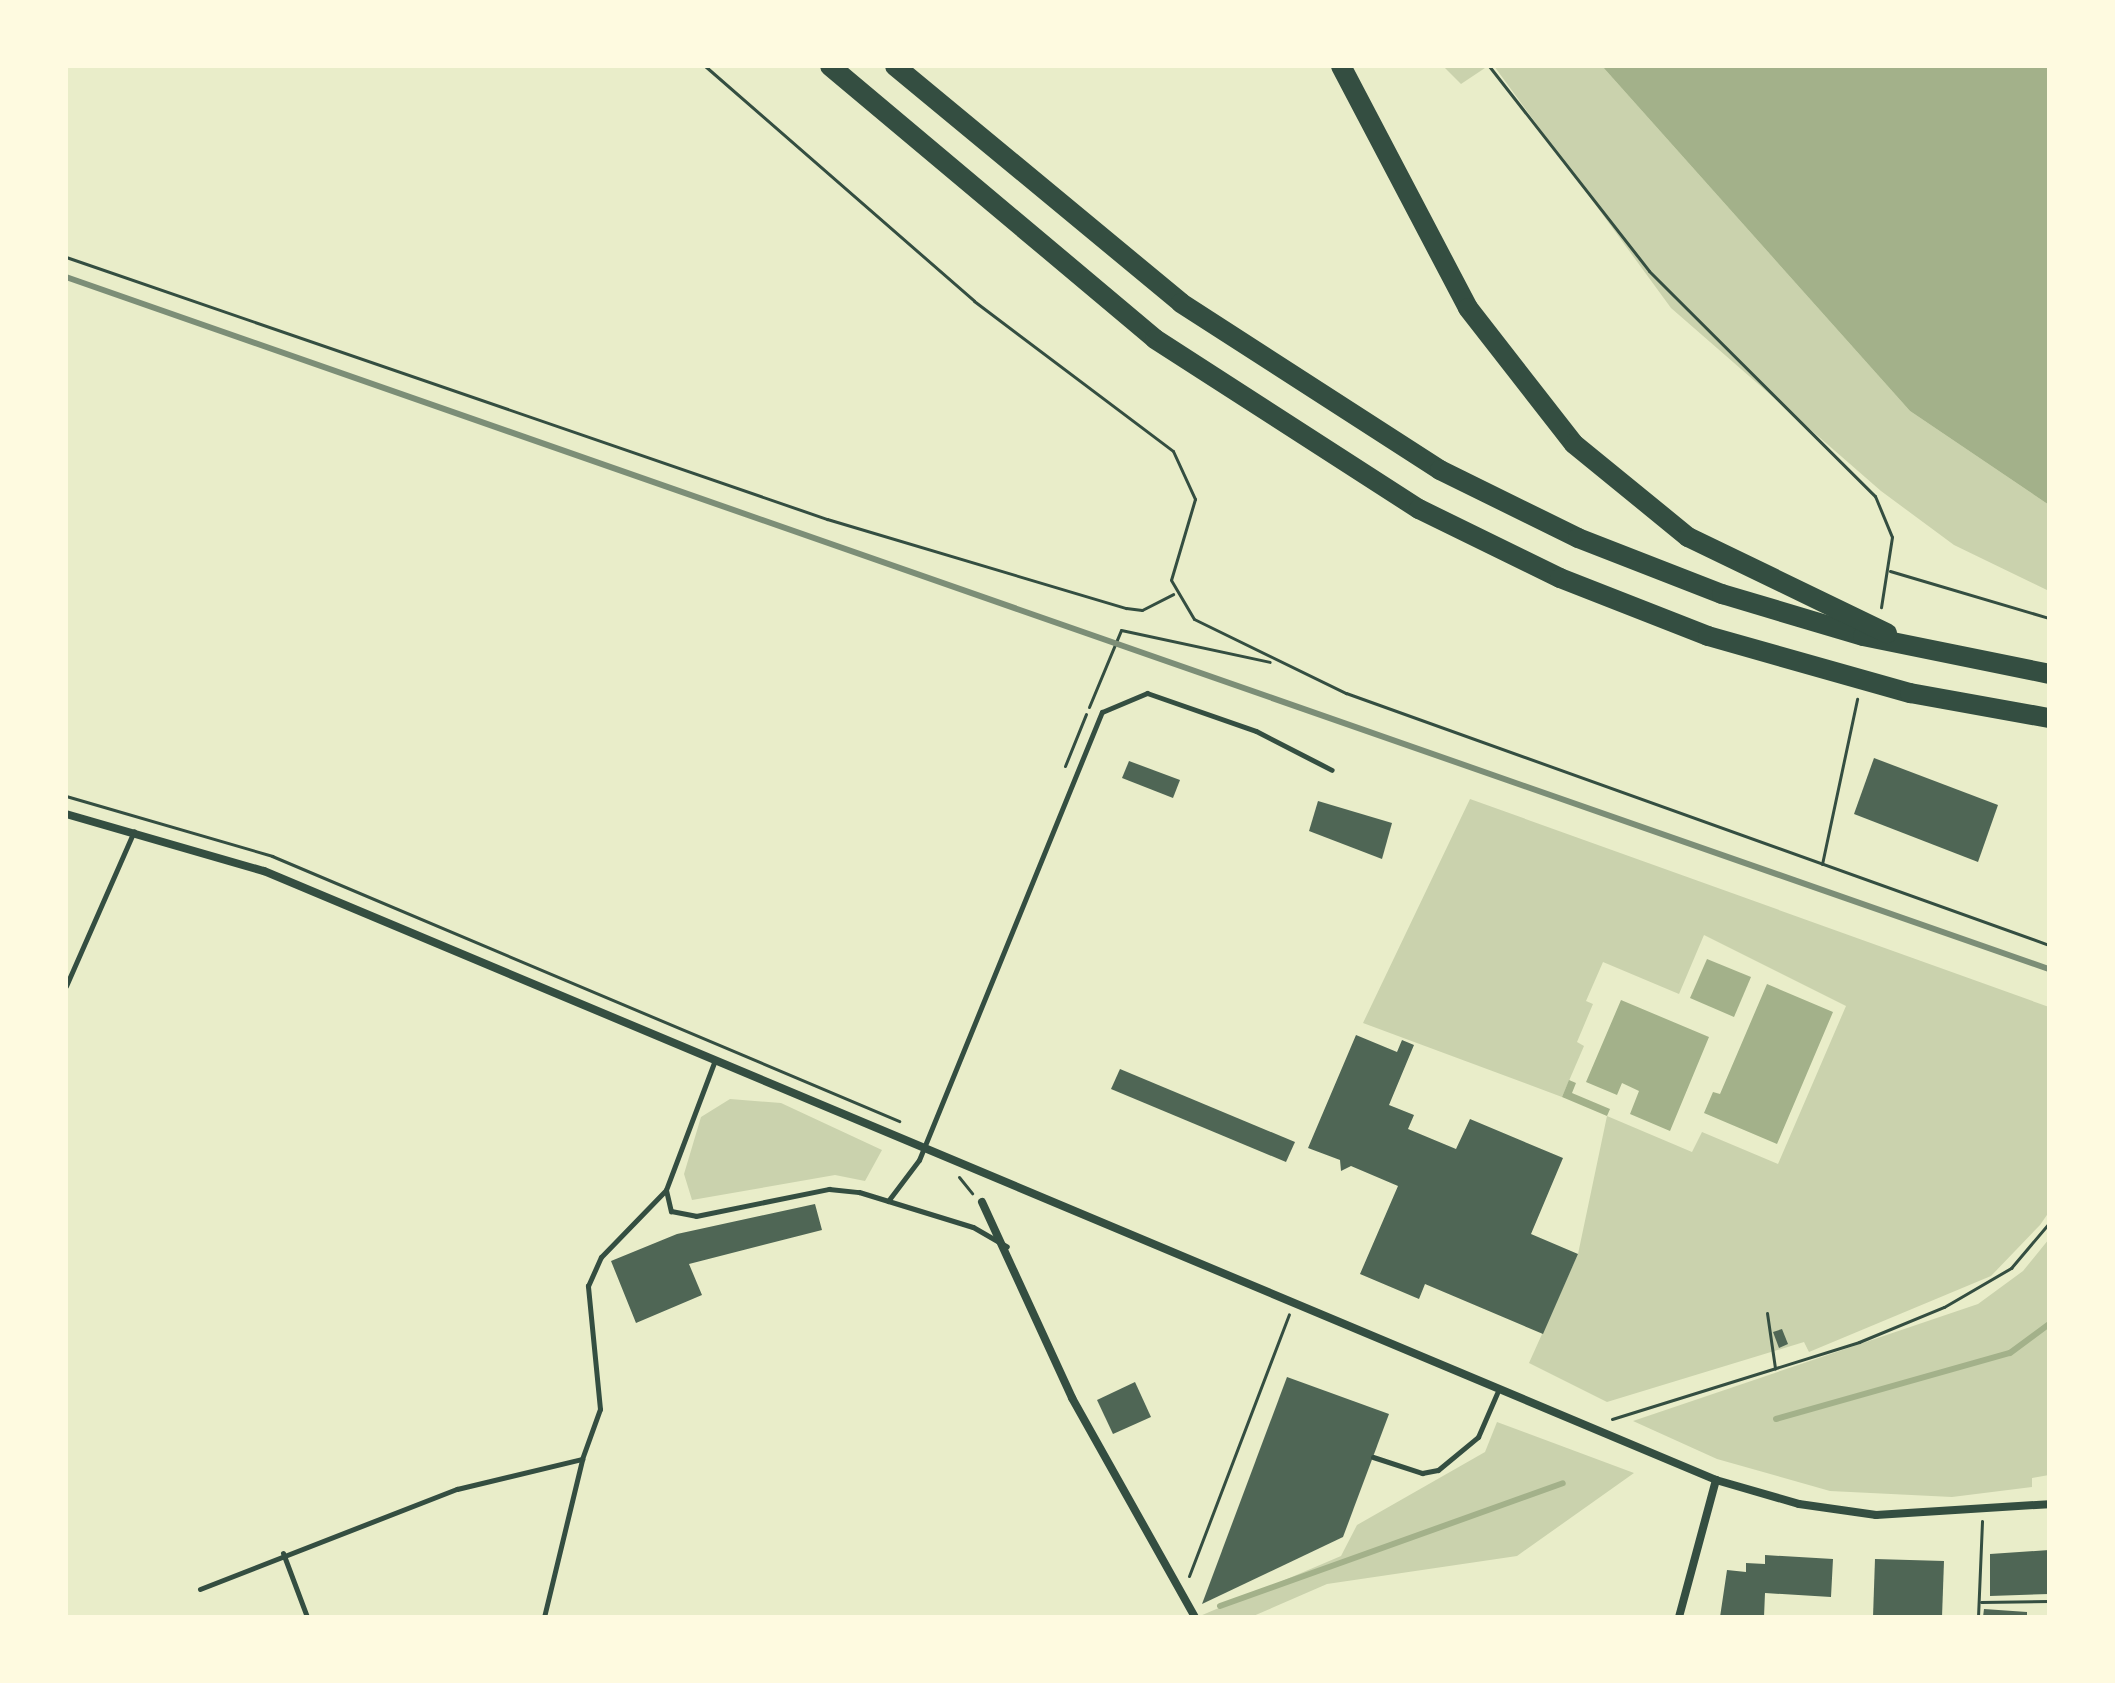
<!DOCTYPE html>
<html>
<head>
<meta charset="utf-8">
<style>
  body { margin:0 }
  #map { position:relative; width:2115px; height:1683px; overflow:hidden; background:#e9edc9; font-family:"Source Sans 3",sans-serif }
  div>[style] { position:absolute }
  .green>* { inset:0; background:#cad2ad }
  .water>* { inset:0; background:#a3b18a }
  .stream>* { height:6px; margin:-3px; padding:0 3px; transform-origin:3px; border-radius:3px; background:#a3b18a }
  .building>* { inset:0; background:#4f6655 }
  .path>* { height:3px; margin:-1.5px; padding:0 1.5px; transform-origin:1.5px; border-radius:1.5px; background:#344e41 }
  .service>* { height:5px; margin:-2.5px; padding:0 2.5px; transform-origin:2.5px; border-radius:2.5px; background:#344e41 }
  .minor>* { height:8px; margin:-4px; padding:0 4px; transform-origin:4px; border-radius:4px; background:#344e41 }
  .motorway>* { height:20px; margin:-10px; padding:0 10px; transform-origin:10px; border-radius:10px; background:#344e41 }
  .rail>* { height:6px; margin:-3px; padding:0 3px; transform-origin:3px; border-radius:3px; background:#7c8e77 }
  span { translate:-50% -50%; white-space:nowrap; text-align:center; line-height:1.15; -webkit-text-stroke:8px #fefae0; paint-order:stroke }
  .frame { position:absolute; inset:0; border:68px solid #fefae0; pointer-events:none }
</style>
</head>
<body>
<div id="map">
  <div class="green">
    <i style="clip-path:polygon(1443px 66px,1488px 66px,1461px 84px)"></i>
    <i style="clip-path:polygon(1494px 66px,1602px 66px,1910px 411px,2049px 505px,2049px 591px,1954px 545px,1881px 491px,1671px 308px)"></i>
    <i style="clip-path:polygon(1470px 799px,2049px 1007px,2049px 1212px,2040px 1225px,1991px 1276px,1809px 1352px,1804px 1342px,1607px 1402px,1529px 1363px,1578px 1254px,1607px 1116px,1692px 1152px,1702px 1132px,1778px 1164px,1846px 1006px,1704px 935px,1679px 994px,1603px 962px,1586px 1001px,1593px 1004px,1577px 1042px,1584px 1046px,1562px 1097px,1363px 1023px)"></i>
    <i style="clip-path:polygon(730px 1099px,781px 1103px,882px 1150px,865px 1181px,835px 1175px,692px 1200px,684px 1174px,701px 1117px)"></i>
    <i style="clip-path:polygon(2049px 1239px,2049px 1475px,2032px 1478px,2032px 1487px,1952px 1497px,1830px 1491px,1717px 1459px,1633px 1421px,1978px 1304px,2023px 1271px)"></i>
    <i style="clip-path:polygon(1497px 1422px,1634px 1473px,1517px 1556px,1327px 1584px,1251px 1617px,1200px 1616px,1341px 1556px,1357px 1525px,1485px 1452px)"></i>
  </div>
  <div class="water">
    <i style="clip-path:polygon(1602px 66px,2049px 66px,2049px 505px,1910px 411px)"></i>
    <i style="clip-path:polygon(1707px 959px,1751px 977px,1734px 1017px,1690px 998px)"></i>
    <i style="clip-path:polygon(1767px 984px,1833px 1012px,1777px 1144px,1704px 1113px,1713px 1092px,1720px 1094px)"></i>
    <i style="clip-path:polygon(1621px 1000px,1709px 1037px,1670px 1131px,1630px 1114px,1639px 1091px,1622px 1083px,1617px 1095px,1586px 1082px)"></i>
    <i style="clip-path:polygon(1569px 1080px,1576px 1083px,1572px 1093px,1610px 1109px,1607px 1116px,1562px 1097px)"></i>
  </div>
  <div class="stream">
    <i style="left:1776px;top:1419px;width:243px;rotate:-15.8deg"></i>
    <i style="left:2010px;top:1353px;width:49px;rotate:-36.6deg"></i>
    <i style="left:1220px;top:1606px;width:364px;rotate:-19.7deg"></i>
  </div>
  <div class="building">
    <i style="clip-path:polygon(1874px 758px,1998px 805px,1978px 862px,1854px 814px)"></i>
    <i style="clip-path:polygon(1129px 761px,1180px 780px,1173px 798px,1122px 778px)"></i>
    <i style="clip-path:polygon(1318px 801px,1392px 823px,1382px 859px,1309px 831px)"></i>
    <i style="clip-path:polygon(1356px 1035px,1397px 1052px,1402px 1040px,1414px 1045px,1389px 1105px,1414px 1115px,1408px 1129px,1456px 1149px,1470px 1119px,1563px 1158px,1531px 1234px,1578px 1254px,1543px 1334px,1425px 1284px,1419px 1299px,1360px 1274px,1398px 1186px,1351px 1166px,1341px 1171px,1340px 1160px,1308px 1148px)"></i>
    <i style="clip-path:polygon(1120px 1069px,1295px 1142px,1286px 1162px,1111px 1089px)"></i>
    <i style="clip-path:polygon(815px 1204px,822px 1230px,689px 1264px,702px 1295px,636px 1323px,611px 1261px,677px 1234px)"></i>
    <i style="clip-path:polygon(1782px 1329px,1788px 1344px,1779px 1348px,1773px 1332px)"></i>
    <i style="clip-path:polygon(1287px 1377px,1389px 1414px,1343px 1537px,1202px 1604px)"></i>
    <i style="clip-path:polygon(1135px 1382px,1151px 1417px,1113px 1434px,1097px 1400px)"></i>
    <i style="clip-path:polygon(2049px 1550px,2049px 1594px,1990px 1596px,1990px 1554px)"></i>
    <i style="clip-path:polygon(1765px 1555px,1833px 1559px,1831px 1597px,1765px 1593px,1764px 1617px,1720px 1617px,1727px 1570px,1746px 1572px,1746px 1563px,1765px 1564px)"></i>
    <i style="clip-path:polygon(1875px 1559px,1944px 1561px,1942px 1617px,1873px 1617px)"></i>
    <i style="clip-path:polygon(1984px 1609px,2027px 1612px,2027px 1617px,1983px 1617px)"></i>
  </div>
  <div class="path">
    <i style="left:705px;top:66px;width:357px;rotate:41.1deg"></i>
    <i style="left:974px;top:301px;width:249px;rotate:37deg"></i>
    <i style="left:1173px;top:451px;width:53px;rotate:65.4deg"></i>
    <i style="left:1195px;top:499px;width:84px;rotate:106.5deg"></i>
    <i style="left:1171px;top:580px;width:45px;rotate:59.5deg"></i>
    <i style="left:1194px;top:619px;width:169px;rotate:26deg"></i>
    <i style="left:1346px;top:693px;width:747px;rotate:19.72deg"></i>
    <i style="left:1489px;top:66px;width:260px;rotate:52deg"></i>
    <i style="left:1649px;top:271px;width:319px;rotate:44.9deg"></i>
    <i style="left:1875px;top:496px;width:44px;rotate:67.5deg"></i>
    <i style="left:1892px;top:537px;width:71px;rotate:98.9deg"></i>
    <i style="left:66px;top:257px;width:805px;rotate:19deg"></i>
    <i style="left:827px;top:519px;width:312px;rotate:16.6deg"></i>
    <i style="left:1126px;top:608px;width:16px;rotate:7deg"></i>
    <i style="left:1142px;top:610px;width:35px;rotate:-27deg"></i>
    <i style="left:1890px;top:571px;width:166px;rotate:16.5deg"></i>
    <i style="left:1089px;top:707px;width:83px;rotate:-67.4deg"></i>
    <i style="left:1121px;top:630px;width:152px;rotate:12.1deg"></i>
    <i style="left:1065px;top:766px;width:56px;rotate:-68deg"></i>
    <i style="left:66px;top:796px;width:215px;rotate:16.2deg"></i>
    <i style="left:272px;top:856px;width:681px;rotate:22.91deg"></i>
    <i style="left:1822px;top:864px;width:169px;rotate:-78deg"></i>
    <i style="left:959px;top:1177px;width:21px;rotate:51deg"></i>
    <i style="left:1767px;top:1313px;width:56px;rotate:81.7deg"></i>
    <i style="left:1612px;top:1419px;width:259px;rotate:-17.3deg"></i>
    <i style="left:1859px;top:1342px;width:92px;rotate:-22.4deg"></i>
    <i style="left:1944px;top:1307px;width:78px;rotate:-30.2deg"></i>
    <i style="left:2011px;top:1268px;width:59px;rotate:-49.8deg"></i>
    <i style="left:1189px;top:1576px;width:280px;rotate:-69.1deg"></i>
    <i style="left:1981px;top:1602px;width:68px;rotate:-0.8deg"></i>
    <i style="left:1978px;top:1617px;width:96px;rotate:-87.6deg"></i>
  </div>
  <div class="service">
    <i style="left:66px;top:986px;width:169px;rotate:-66.3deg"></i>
    <i style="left:715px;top:1060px;width:139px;rotate:110.7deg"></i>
    <i style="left:666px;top:1190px;width:22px;rotate:77deg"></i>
    <i style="left:671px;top:1211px;width:25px;rotate:11deg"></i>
    <i style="left:696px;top:1216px;width:136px;rotate:-11.5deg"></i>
    <i style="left:829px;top:1189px;width:30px;rotate:6deg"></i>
    <i style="left:859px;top:1192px;width:119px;rotate:17.1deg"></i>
    <i style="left:973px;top:1227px;width:39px;rotate:30deg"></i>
    <i style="left:888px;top:1201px;width:51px;rotate:-52.9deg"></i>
    <i style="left:919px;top:1160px;width:484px;rotate:-67.8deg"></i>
    <i style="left:1102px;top:712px;width:49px;rotate:-22.9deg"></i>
    <i style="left:1147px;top:693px;width:115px;rotate:19.2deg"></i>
    <i style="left:1256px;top:731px;width:85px;rotate:27.2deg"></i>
    <i style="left:1373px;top:1457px;width:52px;rotate:18.1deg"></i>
    <i style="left:1422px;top:1473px;width:16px;rotate:-11deg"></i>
    <i style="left:1438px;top:1470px;width:52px;rotate:-39.5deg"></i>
    <i style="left:1478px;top:1437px;width:48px;rotate:-66.6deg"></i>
    <i style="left:283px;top:1553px;width:68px;rotate:69.4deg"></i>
    <i style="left:200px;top:1589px;width:276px;rotate:-21.3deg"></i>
    <i style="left:457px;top:1489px;width:129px;rotate:-13.5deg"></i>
    <i style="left:582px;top:1459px;width:53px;rotate:-70.2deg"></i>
    <i style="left:600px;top:1409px;width:124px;rotate:-95.6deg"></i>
    <i style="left:588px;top:1286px;width:32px;rotate:-66deg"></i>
    <i style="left:601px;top:1257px;width:93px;rotate:-45.9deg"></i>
    <i style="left:544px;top:1617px;width:162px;rotate:-76.4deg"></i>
  </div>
  <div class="minor">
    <i style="left:66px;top:814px;width:206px;rotate:16.1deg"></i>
    <i style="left:264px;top:871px;width:1575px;rotate:22.75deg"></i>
    <i style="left:1716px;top:1480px;width:86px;rotate:16.1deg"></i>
    <i style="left:1799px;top:1504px;width:78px;rotate:8.1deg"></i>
    <i style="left:1876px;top:1515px;width:173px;rotate:-3.6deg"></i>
    <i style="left:982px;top:1202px;width:216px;rotate:65.3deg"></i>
    <i style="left:1072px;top:1398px;width:251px;rotate:60.7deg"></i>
    <i style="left:1679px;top:1617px;width:142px;rotate:-74.9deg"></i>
  </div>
  <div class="motorway">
    <i style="left:830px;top:66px;width:424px;rotate:40deg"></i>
    <i style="left:1155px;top:339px;width:314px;rotate:32.8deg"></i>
    <i style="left:1419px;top:509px;width:157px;rotate:26.1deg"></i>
    <i style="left:1560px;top:578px;width:159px;rotate:21.4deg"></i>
    <i style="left:1708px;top:636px;width:210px;rotate:15.8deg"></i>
    <i style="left:1910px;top:693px;width:141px;rotate:10.2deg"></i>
    <i style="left:895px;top:66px;width:371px;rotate:39.6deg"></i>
    <i style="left:1181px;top:303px;width:308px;rotate:32.8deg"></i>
    <i style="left:1440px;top:470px;width:154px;rotate:26.2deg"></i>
    <i style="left:1578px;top:538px;width:155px;rotate:21.3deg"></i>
    <i style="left:1722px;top:594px;width:147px;rotate:16.6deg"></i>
    <i style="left:1863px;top:636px;width:190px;rotate:11.5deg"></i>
    <i style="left:1341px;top:66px;width:273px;rotate:62.3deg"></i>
    <i style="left:1468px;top:308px;width:172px;rotate:52.1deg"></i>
    <i style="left:1574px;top:444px;width:147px;rotate:39.2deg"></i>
    <i style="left:1688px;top:537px;width:221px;rotate:25.8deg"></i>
  </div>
  <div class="rail">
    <i style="left:66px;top:277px;width:2100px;rotate:19.24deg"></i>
  </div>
  <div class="frame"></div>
</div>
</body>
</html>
